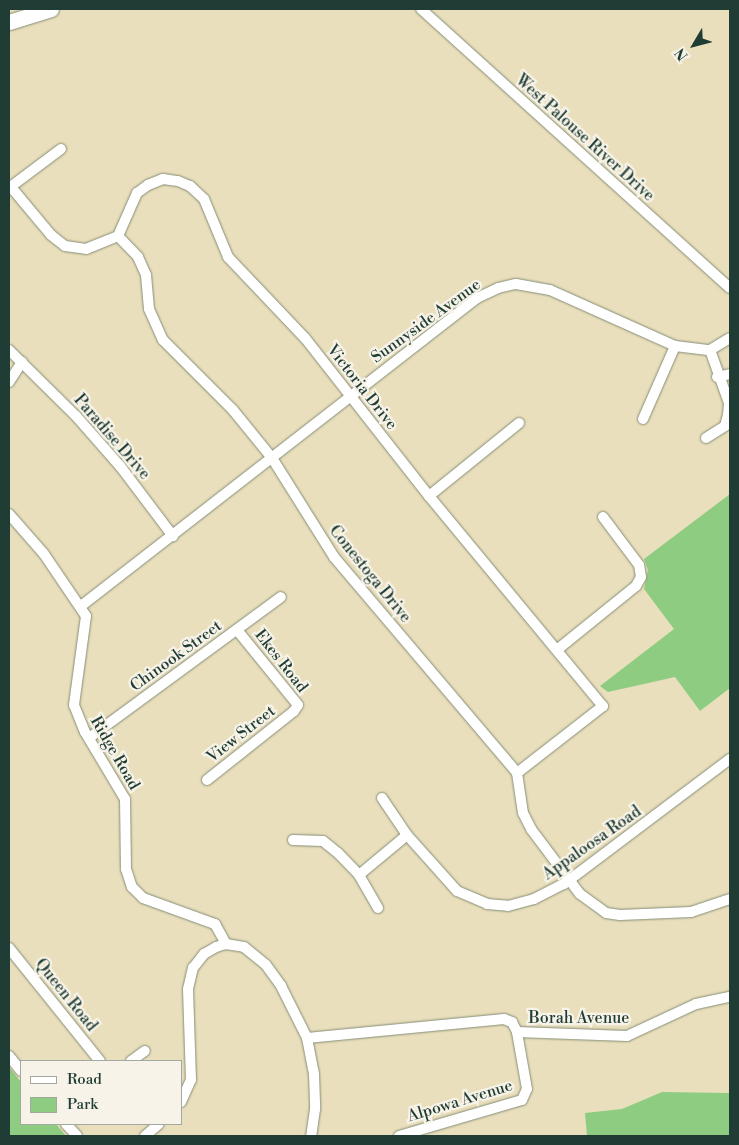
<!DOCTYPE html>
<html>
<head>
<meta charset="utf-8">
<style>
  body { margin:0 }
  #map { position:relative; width:739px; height:1145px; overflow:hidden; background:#eadfbc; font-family:"Libre Bodoni",serif }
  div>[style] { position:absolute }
  .green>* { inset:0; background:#8ecc82 }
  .roads { filter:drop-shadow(0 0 1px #848e78) drop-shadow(0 0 1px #848e78) }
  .minor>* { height:10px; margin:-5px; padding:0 5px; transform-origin:5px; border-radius:5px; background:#fff }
  .highway>* { height:15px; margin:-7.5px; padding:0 7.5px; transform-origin:7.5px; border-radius:7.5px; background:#fff }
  span { translate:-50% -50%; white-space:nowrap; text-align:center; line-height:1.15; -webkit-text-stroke:4.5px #f7f3e8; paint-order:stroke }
  .street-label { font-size:16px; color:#1f3d34 }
  .frame { position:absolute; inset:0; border:10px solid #1f3d34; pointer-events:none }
  .legend { position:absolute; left:20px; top:1060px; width:162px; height:65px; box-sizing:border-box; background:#f7f3e8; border:1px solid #a1aaa0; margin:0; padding:6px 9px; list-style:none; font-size:15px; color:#1f3d34 }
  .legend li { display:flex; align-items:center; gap:10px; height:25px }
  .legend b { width:25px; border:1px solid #a1aaa0 }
  .north { position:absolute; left:669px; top:20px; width:50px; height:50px; -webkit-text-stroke:4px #f7f3e8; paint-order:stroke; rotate:233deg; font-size:14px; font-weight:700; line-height:20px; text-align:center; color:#1f3d34 }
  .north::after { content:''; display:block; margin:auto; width:18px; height:22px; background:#1f3d34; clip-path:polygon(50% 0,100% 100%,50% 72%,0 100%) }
</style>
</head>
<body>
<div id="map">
  <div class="green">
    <i style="clip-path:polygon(730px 494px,730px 688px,700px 711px,675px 677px,608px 692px,600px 686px,674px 629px,644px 589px,648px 570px,644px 559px)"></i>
    <i style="clip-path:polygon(9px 1067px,21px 1082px,21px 1124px,56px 1124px,66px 1136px,9px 1136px)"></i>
    <i style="clip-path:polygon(662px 1092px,730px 1093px,730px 1136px,587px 1136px,585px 1113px,622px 1109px)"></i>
  </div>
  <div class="roads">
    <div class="minor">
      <i style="left:421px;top:9px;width:416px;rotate:42.1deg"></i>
      <i style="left:11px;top:187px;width:62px;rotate:50.2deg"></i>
      <i style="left:51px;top:235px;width:18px;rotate:38deg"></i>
      <i style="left:65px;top:246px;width:21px;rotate:8deg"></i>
      <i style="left:86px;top:249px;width:35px;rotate:-22deg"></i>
      <i style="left:118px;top:236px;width:47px;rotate:-66.2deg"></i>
      <i style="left:137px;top:193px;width:14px;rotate:-36deg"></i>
      <i style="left:148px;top:185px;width:16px;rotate:-22deg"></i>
      <i style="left:163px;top:179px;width:15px;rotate:8deg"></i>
      <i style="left:178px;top:181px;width:13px;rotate:23deg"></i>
      <i style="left:190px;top:186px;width:19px;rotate:43deg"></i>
      <i style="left:204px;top:199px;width:63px;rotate:67.5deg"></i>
      <i style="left:228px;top:257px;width:112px;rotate:46.5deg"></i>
      <i style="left:305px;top:338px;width:201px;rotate:51.9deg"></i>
      <i style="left:429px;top:496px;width:273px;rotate:50.4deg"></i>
      <i style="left:603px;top:706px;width:109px;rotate:142.1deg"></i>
      <i style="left:9px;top:188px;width:65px;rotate:-36.9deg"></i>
      <i style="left:118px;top:236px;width:29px;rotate:46deg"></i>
      <i style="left:138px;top:257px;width:20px;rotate:66deg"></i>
      <i style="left:146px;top:275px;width:34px;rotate:85deg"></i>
      <i style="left:149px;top:309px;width:34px;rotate:66deg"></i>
      <i style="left:163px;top:340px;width:99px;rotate:45deg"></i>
      <i style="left:233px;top:410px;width:62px;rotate:50.9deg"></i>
      <i style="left:272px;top:458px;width:117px;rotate:57.9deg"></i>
      <i style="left:334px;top:557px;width:283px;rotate:49.7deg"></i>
      <i style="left:517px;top:773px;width:40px;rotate:81.5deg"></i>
      <i style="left:523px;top:813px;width:18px;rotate:63deg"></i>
      <i style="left:531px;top:829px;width:81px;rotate:53deg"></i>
      <i style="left:580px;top:894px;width:32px;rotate:36deg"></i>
      <i style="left:606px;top:913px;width:14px;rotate:8deg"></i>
      <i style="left:620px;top:915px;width:71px;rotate:-2.4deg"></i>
      <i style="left:691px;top:912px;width:41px;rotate:-18.4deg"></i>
      <i style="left:9px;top:350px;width:94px;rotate:44.6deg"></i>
      <i style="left:76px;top:416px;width:67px;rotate:48.7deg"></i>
      <i style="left:120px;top:466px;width:88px;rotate:52.9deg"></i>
      <i style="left:717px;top:377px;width:13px;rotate:-13deg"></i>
      <i style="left:9px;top:382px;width:24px;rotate:-57deg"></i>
      <i style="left:643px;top:419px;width:80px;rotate:-66.3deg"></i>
      <i style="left:706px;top:438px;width:22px;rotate:-32deg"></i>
      <i style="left:725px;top:426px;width:11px;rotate:-75deg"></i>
      <i style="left:728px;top:415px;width:12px;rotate:-85deg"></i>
      <i style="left:729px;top:403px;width:56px;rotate:-109.7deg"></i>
      <i style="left:429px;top:496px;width:116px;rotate:-39deg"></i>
      <i style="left:9px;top:514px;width:53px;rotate:48.8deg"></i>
      <i style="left:44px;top:554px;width:75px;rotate:55.9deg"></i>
      <i style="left:86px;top:616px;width:90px;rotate:97.7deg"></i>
      <i style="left:74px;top:705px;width:29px;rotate:68deg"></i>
      <i style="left:85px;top:732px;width:78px;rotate:59.2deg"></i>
      <i style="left:125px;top:799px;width:70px;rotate:89.2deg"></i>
      <i style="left:126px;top:869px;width:19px;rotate:72deg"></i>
      <i style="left:132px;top:887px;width:16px;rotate:45deg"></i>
      <i style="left:143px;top:898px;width:77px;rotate:19.9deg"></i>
      <i style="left:215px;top:924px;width:23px;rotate:61deg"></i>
      <i style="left:81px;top:606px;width:502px;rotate:-37.87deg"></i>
      <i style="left:477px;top:298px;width:23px;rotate:-25deg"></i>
      <i style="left:498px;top:288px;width:18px;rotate:-13deg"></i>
      <i style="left:516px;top:284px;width:35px;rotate:10deg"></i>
      <i style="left:550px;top:290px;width:137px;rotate:24.1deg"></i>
      <i style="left:675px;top:346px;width:35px;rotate:7deg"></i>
      <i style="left:710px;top:350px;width:23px;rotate:-31deg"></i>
      <i style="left:558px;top:649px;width:100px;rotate:-38.9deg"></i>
      <i style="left:636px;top:586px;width:10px;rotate:-61deg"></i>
      <i style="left:641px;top:577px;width:12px;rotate:-99deg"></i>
      <i style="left:639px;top:565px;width:60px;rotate:-126.9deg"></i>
      <i style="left:89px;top:738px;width:238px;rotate:-36.3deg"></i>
      <i style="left:207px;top:780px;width:111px;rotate:-38.4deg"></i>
      <i style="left:294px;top:711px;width:7px;rotate:-56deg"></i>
      <i style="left:298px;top:705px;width:97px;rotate:-129.1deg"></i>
      <i style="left:382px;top:798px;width:45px;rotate:56deg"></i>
      <i style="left:407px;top:835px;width:75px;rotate:48.2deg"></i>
      <i style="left:457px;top:891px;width:33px;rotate:23deg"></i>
      <i style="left:487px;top:904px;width:21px;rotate:5deg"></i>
      <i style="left:508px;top:906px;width:27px;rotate:-15deg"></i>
      <i style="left:534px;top:899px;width:34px;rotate:-27deg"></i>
      <i style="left:564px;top:884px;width:208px;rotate:-37deg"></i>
      <i style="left:293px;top:840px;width:30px;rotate:2deg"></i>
      <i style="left:323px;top:841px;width:19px;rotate:39deg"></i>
      <i style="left:338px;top:853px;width:30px;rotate:46deg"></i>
      <i style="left:359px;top:875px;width:38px;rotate:60deg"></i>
      <i style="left:359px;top:875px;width:62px;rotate:-39.8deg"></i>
      <i style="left:9px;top:948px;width:145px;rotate:51.2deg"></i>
      <i style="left:307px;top:1038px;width:198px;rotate:-5.5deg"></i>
      <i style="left:504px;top:1019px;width:9px;rotate:21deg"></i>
      <i style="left:512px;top:1022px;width:11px;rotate:63deg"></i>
      <i style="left:517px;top:1032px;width:110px;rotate:2.1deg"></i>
      <i style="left:627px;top:1036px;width:76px;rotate:-24.9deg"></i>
      <i style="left:696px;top:1004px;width:35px;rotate:-12deg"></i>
      <i style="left:9px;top:1056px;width:19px;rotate:51deg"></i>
      <i style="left:131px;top:1061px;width:17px;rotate:-36deg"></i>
      <i style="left:181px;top:1102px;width:24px;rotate:-66deg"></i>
      <i style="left:191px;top:1080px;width:91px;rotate:-91.9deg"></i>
      <i style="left:188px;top:989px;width:22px;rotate:-77deg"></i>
      <i style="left:193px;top:968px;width:18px;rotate:-52deg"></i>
      <i style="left:204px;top:954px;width:14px;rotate:-30deg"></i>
      <i style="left:216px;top:947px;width:10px;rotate:-17deg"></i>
      <i style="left:226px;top:944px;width:18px;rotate:9deg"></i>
      <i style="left:244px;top:947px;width:28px;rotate:39deg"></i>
      <i style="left:266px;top:965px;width:26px;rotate:54deg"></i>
      <i style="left:281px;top:986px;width:58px;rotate:63.4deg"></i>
      <i style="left:307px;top:1038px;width:37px;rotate:79deg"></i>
      <i style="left:314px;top:1074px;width:35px;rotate:88deg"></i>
      <i style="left:315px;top:1109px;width:27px;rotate:98deg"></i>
      <i style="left:66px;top:1124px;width:16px;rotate:47deg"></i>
      <i style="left:145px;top:1136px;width:18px;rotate:-41deg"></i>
      <i style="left:399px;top:1136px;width:128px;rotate:-16.3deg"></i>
      <i style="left:522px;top:1100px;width:12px;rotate:-66deg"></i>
      <i style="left:527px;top:1089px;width:58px;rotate:-100deg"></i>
    </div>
    <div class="highway">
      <i style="left:9px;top:22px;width:44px;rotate:-17.2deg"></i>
    </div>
  </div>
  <div class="street-label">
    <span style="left:585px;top:138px;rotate:42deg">West Palouse River Drive</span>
    <span style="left:426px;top:321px;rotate:-36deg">Sunnyside Avenue</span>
    <span style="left:362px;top:387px;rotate:52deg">Victoria Drive</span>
    <span style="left:112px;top:437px;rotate:49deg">Paradise Drive</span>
    <span style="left:370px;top:574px;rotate:51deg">Conestoga Drive</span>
    <span style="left:176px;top:656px;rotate:-36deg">Chinook Street</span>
    <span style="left:281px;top:661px;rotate:52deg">Ekes Road</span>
    <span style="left:241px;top:734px;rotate:-38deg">View Street</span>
    <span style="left:115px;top:753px;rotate:60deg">Ridge Road</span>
    <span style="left:592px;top:843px;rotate:-35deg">Appaloosa Road</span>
    <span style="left:66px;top:995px;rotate:51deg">Queen Road</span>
    <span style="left:579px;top:1018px">Borah Avenue</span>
    <span style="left:460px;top:1101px;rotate:-17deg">Alpowa Avenue</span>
  </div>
  <div class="frame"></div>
  <ul class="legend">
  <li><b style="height:6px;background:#fff"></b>Road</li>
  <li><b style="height:14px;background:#8ecc82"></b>Park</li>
  </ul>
  <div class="north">N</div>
</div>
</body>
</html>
